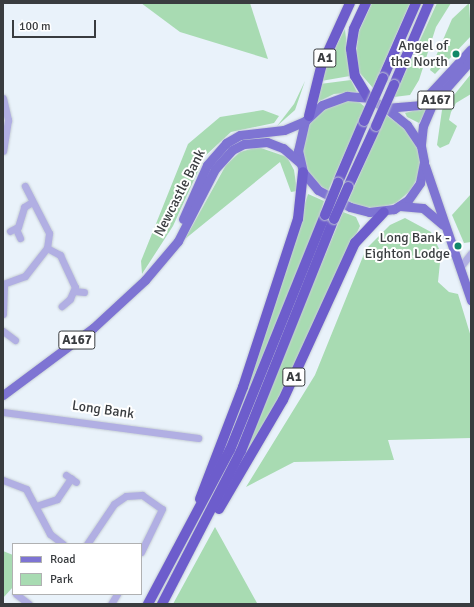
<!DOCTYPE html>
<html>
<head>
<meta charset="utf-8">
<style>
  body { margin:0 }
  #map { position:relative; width:474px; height:607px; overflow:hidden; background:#e9f2fa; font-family:Signika,sans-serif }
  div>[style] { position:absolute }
  .green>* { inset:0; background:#a8dbb2 }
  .roads { filter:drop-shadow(0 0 1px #c6ced5) drop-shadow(0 0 1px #c6ced5) }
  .minor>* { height:7px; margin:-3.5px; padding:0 3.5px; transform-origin:3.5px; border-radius:3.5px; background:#b1afe3 }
  .major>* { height:9px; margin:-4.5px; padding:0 4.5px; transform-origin:4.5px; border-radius:4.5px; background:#7e74d3 }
  .highway>* { height:10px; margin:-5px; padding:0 5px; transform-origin:5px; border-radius:5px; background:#6d5dcc }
  .bridges { filter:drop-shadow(0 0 1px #c6ced5) drop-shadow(0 0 1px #c6ced5) }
  .highway-bridge>* { height:10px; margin:-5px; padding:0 5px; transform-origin:5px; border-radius:5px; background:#6d5dcc }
  .dots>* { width:11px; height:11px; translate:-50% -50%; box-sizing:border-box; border:2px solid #fff; border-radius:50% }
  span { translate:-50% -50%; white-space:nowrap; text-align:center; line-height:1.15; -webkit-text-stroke:4px #fff; paint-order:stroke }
  .shield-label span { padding:1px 3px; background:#fff; border:1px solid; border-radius:3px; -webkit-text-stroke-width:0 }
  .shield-label { font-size:13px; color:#393c3f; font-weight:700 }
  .poi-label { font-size:14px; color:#393c3f }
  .right { translate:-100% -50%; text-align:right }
  .street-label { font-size:14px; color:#393c3f }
  .frame { position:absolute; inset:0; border:4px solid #393c3f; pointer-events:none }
  .legend { position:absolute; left:12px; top:543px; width:130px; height:52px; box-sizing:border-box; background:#fff; border:1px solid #b0b1b2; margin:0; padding:5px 7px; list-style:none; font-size:12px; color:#393c3f }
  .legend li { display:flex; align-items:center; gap:8px; height:20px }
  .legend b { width:20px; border:1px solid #b0b1b2 }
  .scale { position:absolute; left:12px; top:20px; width:84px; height:18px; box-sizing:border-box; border:2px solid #393c3f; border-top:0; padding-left:5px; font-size:12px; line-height:14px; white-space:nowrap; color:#393c3f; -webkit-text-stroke:3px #fff; paint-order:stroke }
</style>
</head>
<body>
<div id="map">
  <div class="green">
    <i style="clip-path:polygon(141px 3px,250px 3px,268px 59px,180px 32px)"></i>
    <i style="clip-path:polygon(372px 3px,410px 3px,373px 88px,359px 72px,356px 53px,359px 31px)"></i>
    <i style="clip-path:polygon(437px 3px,451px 3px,436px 27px,419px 80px,410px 95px,394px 97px)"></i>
    <i style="clip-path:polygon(469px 3px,471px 36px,435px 74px,430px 70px,452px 19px)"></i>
    <i style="clip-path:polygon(345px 29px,350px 76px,321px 81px,324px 69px)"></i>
    <i style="clip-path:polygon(471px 74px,471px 94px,456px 103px,451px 112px,449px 120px,457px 126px,449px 144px,440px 148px,437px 145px,442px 110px)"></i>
    <i style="clip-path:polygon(351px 80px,357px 92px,334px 94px,316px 103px,320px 84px)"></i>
    <i style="clip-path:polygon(305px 81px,295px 110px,277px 126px,294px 104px)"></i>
    <i style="clip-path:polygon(437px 93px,419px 123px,407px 117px,405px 113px,416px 110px)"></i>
    <i style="clip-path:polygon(347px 100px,358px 101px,365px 107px,328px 191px,314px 181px,306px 169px,302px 155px,307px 126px,318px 111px)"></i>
    <i style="clip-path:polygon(263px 110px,279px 116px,274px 123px,231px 132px,205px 156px,173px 226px,142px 274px,141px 261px,188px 144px,220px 117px)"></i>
    <i style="clip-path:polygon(386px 115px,406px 129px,416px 144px,420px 161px,418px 177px,410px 191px,396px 203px,378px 208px,361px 207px,348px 201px)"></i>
    <i style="clip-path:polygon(258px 147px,287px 157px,294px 170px,297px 191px,291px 192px,280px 162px,185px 239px,226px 165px,240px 152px)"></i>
    <i style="clip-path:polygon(308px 194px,324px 201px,320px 215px,230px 436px)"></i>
    <i style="clip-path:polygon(471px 194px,471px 242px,464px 243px,452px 215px)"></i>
    <i style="clip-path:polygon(343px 212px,356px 217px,360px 226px,285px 387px,232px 479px)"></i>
    <i style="clip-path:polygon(405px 218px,431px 232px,441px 253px,438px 282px,449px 292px,458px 294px,471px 337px,471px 438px,388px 440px,394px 460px,294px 462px,246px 487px,315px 375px,366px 249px,390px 225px)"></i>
    <i style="clip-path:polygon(215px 527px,257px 603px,258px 604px,173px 604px)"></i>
    <i style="clip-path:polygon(3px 551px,13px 555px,13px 587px,3px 598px)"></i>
  </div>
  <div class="roads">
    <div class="minor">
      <i style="left:3px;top:98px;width:23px;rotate:77deg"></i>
      <i style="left:8px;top:120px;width:31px;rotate:99deg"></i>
      <i style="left:16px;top:229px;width:10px;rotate:66deg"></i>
      <i style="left:10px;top:231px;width:9px;rotate:-27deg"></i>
      <i style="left:18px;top:227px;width:21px;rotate:-73deg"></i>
      <i style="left:24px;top:207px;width:9px;rotate:-32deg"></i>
      <i style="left:47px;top:248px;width:15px;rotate:28deg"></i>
      <i style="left:60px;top:255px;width:35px;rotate:65deg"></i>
      <i style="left:75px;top:287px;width:13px;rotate:113deg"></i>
      <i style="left:70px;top:299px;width:11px;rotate:139deg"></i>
      <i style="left:461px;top:266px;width:16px;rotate:-52deg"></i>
      <i style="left:3px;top:284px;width:23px;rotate:-20deg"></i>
      <i style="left:25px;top:276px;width:36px;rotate:-52deg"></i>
      <i style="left:47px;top:248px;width:15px;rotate:-82deg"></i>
      <i style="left:49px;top:233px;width:53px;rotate:-117.1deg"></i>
      <i style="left:74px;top:291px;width:10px;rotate:6deg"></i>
      <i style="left:3px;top:314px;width:30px;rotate:-88deg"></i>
      <i style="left:3px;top:331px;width:15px;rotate:37deg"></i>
      <i style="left:3px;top:412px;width:197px;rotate:7.6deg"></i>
      <i style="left:66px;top:475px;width:12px;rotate:35deg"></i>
      <i style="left:3px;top:480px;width:25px;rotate:21deg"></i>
      <i style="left:26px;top:489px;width:51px;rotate:61.9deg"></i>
      <i style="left:50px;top:534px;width:16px;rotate:38deg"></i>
      <i style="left:36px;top:506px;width:22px;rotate:-18deg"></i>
      <i style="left:57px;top:499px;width:25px;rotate:-56deg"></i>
      <i style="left:87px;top:544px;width:48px;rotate:-56deg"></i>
      <i style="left:114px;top:504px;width:14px;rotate:-34deg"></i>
      <i style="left:126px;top:496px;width:16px;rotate:-4deg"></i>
      <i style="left:142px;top:495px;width:24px;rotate:35deg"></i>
      <i style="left:162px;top:509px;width:48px;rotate:116deg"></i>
      <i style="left:16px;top:594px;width:16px;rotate:38deg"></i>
      <i style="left:111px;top:604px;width:12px;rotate:-59deg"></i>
    </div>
    <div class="major">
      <i style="left:347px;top:96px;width:21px;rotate:5deg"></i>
      <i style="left:368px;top:98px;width:21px;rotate:29deg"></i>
      <i style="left:386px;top:108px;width:27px;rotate:39deg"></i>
      <i style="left:407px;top:125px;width:25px;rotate:56deg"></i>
      <i style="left:421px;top:146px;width:16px;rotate:79deg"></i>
      <i style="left:424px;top:162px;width:21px;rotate:101deg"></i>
      <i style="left:420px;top:183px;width:21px;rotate:125deg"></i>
      <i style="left:408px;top:200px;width:17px;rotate:147deg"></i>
      <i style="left:394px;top:209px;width:25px;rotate:173deg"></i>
      <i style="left:369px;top:212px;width:20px;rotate:-165deg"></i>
      <i style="left:350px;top:207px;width:36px;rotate:-152deg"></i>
      <i style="left:318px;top:190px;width:23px;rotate:-130deg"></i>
      <i style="left:303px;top:172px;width:22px;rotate:-103deg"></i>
      <i style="left:298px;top:151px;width:31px;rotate:-77deg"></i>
      <i style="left:305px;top:121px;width:23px;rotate:-43deg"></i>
      <i style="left:322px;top:105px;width:27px;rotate:-20deg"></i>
      <i style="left:386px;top:108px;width:33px;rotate:-5deg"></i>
      <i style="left:419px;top:105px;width:76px;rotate:-47.1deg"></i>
      <i style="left:421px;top:144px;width:18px;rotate:-84deg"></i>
      <i style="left:423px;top:126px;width:25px;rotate:-67deg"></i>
      <i style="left:433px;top:103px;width:57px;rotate:-48.5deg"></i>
      <i style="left:425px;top:166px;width:142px;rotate:71.1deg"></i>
      <i style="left:400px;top:206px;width:23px;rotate:5deg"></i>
      <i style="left:423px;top:208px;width:26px;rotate:40deg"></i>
      <i style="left:183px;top:219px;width:59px;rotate:-66deg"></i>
      <i style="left:207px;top:165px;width:29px;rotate:-49deg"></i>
      <i style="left:226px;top:143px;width:16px;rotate:-30deg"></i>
      <i style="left:240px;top:135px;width:44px;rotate:-6.5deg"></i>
      <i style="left:284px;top:130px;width:23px;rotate:-23deg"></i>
      <i style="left:3px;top:395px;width:112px;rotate:-36.7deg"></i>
      <i style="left:93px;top:328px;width:71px;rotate:-42.7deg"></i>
      <i style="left:145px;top:280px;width:51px;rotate:-49.8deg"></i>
      <i style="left:178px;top:241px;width:81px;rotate:-62.8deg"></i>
      <i style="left:215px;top:169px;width:25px;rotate:-48deg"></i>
      <i style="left:232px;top:150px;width:13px;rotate:-27deg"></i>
      <i style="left:244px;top:144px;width:23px;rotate:-5deg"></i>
      <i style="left:267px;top:142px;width:17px;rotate:21deg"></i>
      <i style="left:283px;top:148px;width:23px;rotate:41deg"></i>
    </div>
    <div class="highway">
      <i style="left:366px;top:3px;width:29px;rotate:115deg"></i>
      <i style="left:354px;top:29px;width:20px;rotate:99deg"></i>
      <i style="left:351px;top:49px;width:27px;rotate:82deg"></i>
      <i style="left:355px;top:76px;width:26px;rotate:59deg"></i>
      <i style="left:383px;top:78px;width:82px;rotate:-66.3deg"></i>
      <i style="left:394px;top:85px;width:89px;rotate:-66.9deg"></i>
      <i style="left:309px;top:116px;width:50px;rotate:-76.2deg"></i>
      <i style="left:321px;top:67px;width:70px;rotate:-65.6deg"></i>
      <i style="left:338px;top:182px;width:66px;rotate:-66.9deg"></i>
      <i style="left:348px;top:187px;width:67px;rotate:-65.3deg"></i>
      <i style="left:200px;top:499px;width:120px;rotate:-69deg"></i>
      <i style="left:243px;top:387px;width:177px;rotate:-71.9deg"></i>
      <i style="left:298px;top:219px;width:47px;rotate:-83.9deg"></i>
      <i style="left:219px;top:509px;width:126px;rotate:-59.6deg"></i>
      <i style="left:283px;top:400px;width:173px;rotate:-65.4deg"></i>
      <i style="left:355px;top:243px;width:42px;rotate:-46.9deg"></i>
      <i style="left:148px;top:604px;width:174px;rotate:-62deg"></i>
      <i style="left:230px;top:450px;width:253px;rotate:-68deg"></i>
      <i style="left:162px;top:604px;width:172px;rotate:-62.7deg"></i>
      <i style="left:241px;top:451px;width:250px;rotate:-68.2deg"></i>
    </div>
  </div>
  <div class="bridges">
    <div class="highway-bridge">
      <i style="left:364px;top:121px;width:47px;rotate:-66.2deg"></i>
      <i style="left:376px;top:126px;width:45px;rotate:-66.3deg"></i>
      <i style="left:325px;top:215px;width:35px;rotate:-68deg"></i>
      <i style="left:334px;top:219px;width:35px;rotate:-66deg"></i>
    </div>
  </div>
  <div class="dots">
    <i style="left:456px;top:54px;background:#118869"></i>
    <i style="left:458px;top:246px;background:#118869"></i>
  </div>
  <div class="shield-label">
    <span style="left:325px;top:58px">A1</span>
    <span style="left:436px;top:100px">A167</span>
    <span style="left:77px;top:340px">A167</span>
    <span style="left:294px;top:377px">A1</span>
  </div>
  <div class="poi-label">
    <span class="right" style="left:448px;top:54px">Angel of<br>the North</span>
    <span class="right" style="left:450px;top:246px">Long Bank -<br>Eighton Lodge</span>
  </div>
  <div class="street-label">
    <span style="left:180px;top:193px;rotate:-63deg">Newcastle Bank</span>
    <span style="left:103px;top:410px;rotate:8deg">Long Bank</span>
  </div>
  <div class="frame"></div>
  <ul class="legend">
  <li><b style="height:5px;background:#7e74d3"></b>Road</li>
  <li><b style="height:11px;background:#a8dbb2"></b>Park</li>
  </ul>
  <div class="scale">100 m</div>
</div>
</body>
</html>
